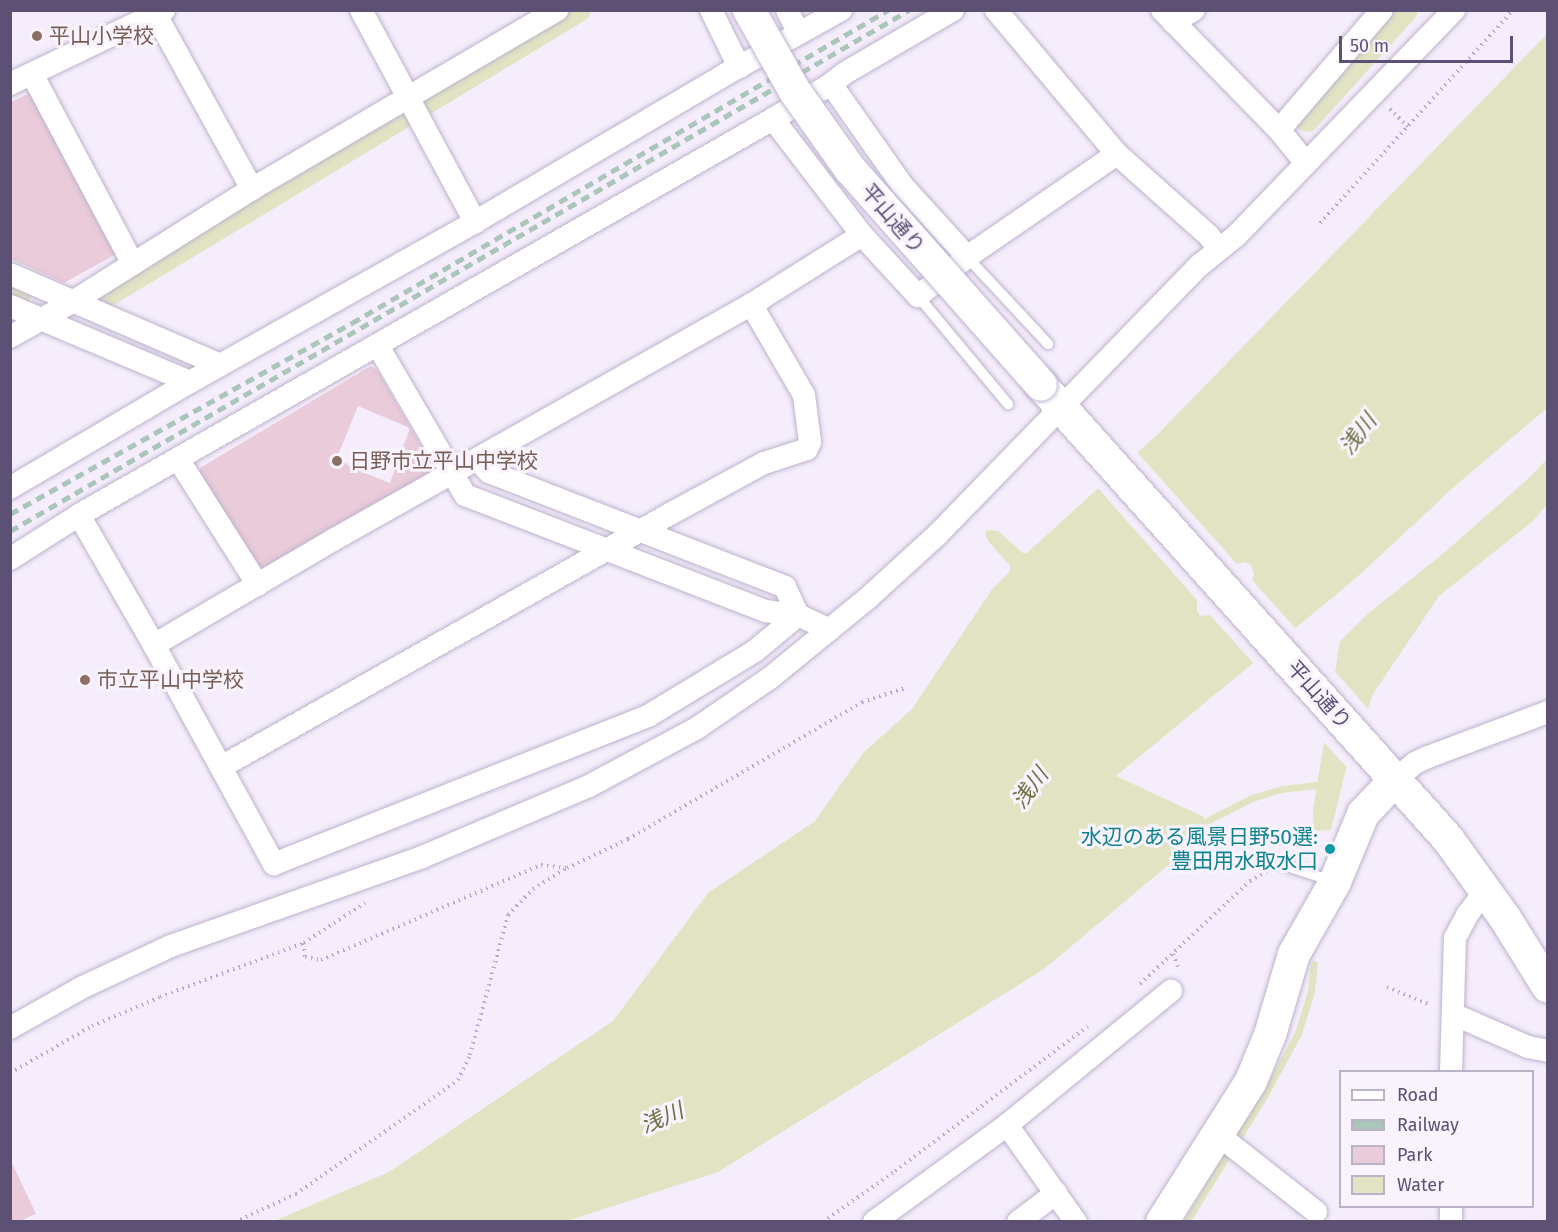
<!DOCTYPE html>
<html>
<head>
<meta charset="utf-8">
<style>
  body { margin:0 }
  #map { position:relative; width:1558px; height:1232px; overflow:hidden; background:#f5edfb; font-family:"Fira Sans","Noto Sans JP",sans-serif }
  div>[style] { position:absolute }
  .green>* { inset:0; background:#e9cbd9 }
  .water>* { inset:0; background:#e1e4c2 }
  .pier>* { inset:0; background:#f5edfb }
  .stream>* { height:7px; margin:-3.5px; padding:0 3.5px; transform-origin:3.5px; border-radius:3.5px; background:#e1e4c2 }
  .canal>* { height:24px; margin:-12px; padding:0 12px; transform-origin:12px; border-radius:12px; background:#e1e4c2 }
  .path>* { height:4px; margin-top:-2px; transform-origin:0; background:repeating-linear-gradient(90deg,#b7a9d4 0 1.5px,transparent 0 6px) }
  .roads { filter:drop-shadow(0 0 2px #bdb3cd) drop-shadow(0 0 2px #bdb3cd) }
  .lane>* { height:10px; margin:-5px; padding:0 5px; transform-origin:5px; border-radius:5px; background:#fff }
  .street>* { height:22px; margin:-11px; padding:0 11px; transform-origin:11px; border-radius:11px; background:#fff }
  .secondary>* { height:32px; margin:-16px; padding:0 16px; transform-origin:16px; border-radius:16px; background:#fff }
  .rail>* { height:4.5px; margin-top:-2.25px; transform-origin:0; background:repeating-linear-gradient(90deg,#aac6b8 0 9px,transparent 0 15px) }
  .bridges { filter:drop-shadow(0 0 2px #bfb3d2) drop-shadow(0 0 2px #bfb3d2) }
  .secondary-bridge>* { height:32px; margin:-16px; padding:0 16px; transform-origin:16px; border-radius:16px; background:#fff }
  .dots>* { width:16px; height:16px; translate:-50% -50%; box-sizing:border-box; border:3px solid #f9f3fe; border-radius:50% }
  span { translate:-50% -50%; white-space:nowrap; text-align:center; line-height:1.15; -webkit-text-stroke:6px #f9f3fe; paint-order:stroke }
  .education-label { font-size:21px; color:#785e54 }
  .left { translate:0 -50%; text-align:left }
  .street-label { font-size:21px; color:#5c5175 }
  .culture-label { font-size:21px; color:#0d838f }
  .right { translate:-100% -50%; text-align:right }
  .water-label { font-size:22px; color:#6c7241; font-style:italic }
  .frame { position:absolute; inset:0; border:12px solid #5c5175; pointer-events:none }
  .legend { position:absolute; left:1339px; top:1070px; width:195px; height:138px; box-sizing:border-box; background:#f9f3fe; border:2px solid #bab2c7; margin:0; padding:8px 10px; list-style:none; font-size:18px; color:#5c5175 }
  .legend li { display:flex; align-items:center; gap:12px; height:30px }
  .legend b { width:30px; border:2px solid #bab2c7 }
  .scale { position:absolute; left:1339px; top:36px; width:174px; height:27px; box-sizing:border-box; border:3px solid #5c5175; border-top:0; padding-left:8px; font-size:18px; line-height:21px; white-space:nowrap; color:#5c5175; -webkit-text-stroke:4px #f9f3fe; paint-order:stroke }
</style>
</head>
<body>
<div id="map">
  <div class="green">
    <i style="clip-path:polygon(32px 92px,116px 254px,64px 283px,11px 259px,11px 102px)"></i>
    <i style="clip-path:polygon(evenodd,371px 366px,378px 371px,433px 466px,433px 471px,264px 570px,258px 568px,200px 477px,200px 468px,371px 366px,358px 406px,410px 428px,390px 483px,350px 467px,338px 455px,358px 406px)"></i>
    <i style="clip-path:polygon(10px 1159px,36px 1214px,20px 1221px,11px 1221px)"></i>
  </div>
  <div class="water">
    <i style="clip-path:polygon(1547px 34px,1547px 408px,1454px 487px,1355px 579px,1116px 776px,1204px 817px,1202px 837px,1044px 969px,718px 1172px,567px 1221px,272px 1222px,389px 1172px,613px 1021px,708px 893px,815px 821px,863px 753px,912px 709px,993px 588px,1010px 571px,1010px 566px,988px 541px,985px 533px,987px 530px,998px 531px,1023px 553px,1027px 553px,1159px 433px)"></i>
    <i style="clip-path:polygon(1547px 459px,1547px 504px,1533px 521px,1439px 596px,1373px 694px,1345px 773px,1331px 830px,1314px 831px,1313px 811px,1340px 641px,1370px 612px,1445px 552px,1530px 477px)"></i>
  </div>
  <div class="pier">
    <i style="clip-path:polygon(1135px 450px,1237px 564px,1244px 562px,1251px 565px,1254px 574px,1252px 580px,1297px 630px,1255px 665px,1210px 615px,1200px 616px,1197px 611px,1197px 600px,1096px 486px)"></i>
    <i style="clip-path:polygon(1333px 669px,1370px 711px,1349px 770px,1321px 739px)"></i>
  </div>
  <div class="stream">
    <i style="left:1195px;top:827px;width:64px;rotate:-27deg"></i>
    <i style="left:1252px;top:798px;width:30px;rotate:-17deg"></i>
    <i style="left:1281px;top:789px;width:45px;rotate:-6.3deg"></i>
    <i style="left:1186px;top:1222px;width:148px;rotate:-58.2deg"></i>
    <i style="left:1264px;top:1096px;width:72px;rotate:-61.6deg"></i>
    <i style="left:1298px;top:1033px;width:44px;rotate:-72.8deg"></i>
    <i style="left:1311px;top:991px;width:27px;rotate:-84deg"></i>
  </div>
  <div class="canal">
    <i style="left:1307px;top:120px;width:148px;rotate:-48deg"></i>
    <i style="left:10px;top:290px;width:10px;rotate:24deg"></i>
    <i style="left:104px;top:297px;width:555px;rotate:-31.14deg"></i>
  </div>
  <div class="path">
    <i style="left:1390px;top:109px;width:25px;rotate:45deg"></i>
    <i style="left:1320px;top:223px;width:287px;rotate:-47.8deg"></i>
    <i style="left:304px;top:943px;width:14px;rotate:86deg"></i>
    <i style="left:305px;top:957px;width:16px;rotate:11deg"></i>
    <i style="left:321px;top:960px;width:240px;rotate:-23.4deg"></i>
    <i style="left:541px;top:865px;width:26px;rotate:7deg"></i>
    <i style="left:567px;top:868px;width:68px;rotate:-25.4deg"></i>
    <i style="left:628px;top:839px;width:271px;rotate:-30.3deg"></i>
    <i style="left:862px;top:702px;width:46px;rotate:-17.7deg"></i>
    <i style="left:1173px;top:954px;width:17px;rotate:69deg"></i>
    <i style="left:1140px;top:984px;width:151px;rotate:-43.1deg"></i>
    <i style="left:1250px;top:881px;width:20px;rotate:-30deg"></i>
    <i style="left:1387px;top:987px;width:47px;rotate:22.7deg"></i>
    <i style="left:10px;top:1073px;width:95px;rotate:-29.8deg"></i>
    <i style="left:92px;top:1026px;width:74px;rotate:-23.1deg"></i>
    <i style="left:160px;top:997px;width:154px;rotate:-20.6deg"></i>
    <i style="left:304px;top:943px;width:73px;rotate:-33.3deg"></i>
    <i style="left:235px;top:1222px;width:67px;rotate:-24.7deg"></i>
    <i style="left:296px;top:1194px;width:198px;rotate:-35.1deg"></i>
    <i style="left:458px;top:1080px;width:28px;rotate:-64deg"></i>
    <i style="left:470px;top:1055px;width:145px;rotate:-74.8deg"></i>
    <i style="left:508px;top:915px;width:36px;rotate:-46deg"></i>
    <i style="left:533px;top:889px;width:39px;rotate:-32deg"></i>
    <i style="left:823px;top:1222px;width:88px;rotate:-35.3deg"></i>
    <i style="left:895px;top:1171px;width:241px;rotate:-36.9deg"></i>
  </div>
  <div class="roads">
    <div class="lane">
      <i style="left:967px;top:257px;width:119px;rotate:47deg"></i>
      <i style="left:918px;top:296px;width:141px;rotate:50.2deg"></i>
      <i style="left:1281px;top:864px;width:54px;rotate:18.4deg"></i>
    </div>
    <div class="street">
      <i style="left:361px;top:10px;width:241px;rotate:61.7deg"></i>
      <i style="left:711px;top:10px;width:64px;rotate:63.8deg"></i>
      <i style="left:787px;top:10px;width:25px;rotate:63deg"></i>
      <i style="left:996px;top:10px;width:188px;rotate:50deg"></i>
      <i style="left:1117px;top:154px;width:123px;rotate:41.7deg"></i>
      <i style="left:1209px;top:236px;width:16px;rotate:52deg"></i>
      <i style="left:1162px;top:10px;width:168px;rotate:45.7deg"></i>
      <i style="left:1279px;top:130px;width:43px;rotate:50.7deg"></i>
      <i style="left:156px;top:15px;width:199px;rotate:61.1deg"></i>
      <i style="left:1173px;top:22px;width:24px;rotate:-30deg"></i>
      <i style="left:32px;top:74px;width:215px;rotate:62deg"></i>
      <i style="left:10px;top:84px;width:171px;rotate:-25.7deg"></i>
      <i style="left:831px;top:84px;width:123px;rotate:54.9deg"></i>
      <i style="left:902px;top:185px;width:97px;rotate:47.9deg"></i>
      <i style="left:773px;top:119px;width:146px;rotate:52.5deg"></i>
      <i style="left:862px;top:235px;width:83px;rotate:47.4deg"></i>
      <i style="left:918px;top:296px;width:63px;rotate:-38.5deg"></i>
      <i style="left:967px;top:257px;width:182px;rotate:-34.5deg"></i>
      <i style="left:1279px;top:130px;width:158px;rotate:-49.4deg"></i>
      <i style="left:10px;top:274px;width:229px;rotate:23.4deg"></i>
      <i style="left:10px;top:306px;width:195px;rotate:22.9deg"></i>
      <i style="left:10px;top:337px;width:73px;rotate:-29.4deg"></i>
      <i style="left:74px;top:301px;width:210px;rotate:-32.2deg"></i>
      <i style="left:252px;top:189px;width:354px;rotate:-30.4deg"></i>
      <i style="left:378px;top:346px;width:173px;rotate:59.7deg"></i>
      <i style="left:465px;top:495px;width:322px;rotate:21.1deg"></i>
      <i style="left:765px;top:611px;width:33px;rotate:7deg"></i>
      <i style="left:798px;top:615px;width:35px;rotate:25deg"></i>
      <i style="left:178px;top:459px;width:149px;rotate:57.6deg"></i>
      <i style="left:477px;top:459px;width:18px;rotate:47deg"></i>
      <i style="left:489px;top:472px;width:318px;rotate:21.2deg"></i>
      <i style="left:785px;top:587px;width:31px;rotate:65deg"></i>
      <i style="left:10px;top:488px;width:209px;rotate:-30.5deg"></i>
      <i style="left:190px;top:382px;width:327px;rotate:-29.3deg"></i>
      <i style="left:475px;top:222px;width:291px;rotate:-30.5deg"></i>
      <i style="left:726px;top:74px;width:132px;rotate:-29.1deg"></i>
      <i style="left:79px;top:515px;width:150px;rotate:60deg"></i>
      <i style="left:154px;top:645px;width:250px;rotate:61.3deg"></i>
      <i style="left:274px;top:864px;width:402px;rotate:-21.6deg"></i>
      <i style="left:648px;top:716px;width:125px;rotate:-31.3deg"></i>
      <i style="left:755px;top:651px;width:56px;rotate:-39.9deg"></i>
      <i style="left:10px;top:559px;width:82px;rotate:-32.5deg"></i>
      <i style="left:79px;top:515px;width:799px;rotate:-29.71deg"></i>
      <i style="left:773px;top:119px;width:68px;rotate:-31.1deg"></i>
      <i style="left:831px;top:84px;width:18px;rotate:-38deg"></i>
      <i style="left:845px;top:73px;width:125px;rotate:-30.3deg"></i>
      <i style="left:154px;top:645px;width:208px;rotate:-30.4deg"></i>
      <i style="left:333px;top:540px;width:490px;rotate:-29.4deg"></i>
      <i style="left:760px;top:299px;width:120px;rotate:-32.1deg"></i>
      <i style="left:221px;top:767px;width:515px;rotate:-29.4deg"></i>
      <i style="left:670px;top:514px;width:107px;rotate:-28.5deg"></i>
      <i style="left:764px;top:463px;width:45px;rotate:-18deg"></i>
      <i style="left:807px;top:449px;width:8px;rotate:-67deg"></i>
      <i style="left:810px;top:442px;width:47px;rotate:-97.3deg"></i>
      <i style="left:804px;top:395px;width:105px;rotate:-120.2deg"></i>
      <i style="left:1396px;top:779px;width:25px;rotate:-40deg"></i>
      <i style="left:1415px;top:763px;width:14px;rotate:-25deg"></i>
      <i style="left:1428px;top:757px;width:128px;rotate:-20.6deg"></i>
      <i style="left:1453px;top:1014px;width:82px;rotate:23.7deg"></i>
      <i style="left:1528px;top:1047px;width:20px;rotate:11deg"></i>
      <i style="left:10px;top:1028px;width:84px;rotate:-29.3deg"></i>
      <i style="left:83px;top:987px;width:97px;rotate:-25deg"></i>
      <i style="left:171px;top:946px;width:266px;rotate:-19.5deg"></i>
      <i style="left:422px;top:857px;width:181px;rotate:-23deg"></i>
      <i style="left:589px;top:786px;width:123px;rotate:-28.2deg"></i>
      <i style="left:697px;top:728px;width:88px;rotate:-34.4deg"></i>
      <i style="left:770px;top:678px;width:127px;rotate:-39.2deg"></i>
      <i style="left:868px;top:598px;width:93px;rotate:-42.4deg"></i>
      <i style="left:937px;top:535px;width:377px;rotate:-45.8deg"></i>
      <i style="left:1200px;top:265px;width:46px;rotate:-38.9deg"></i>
      <i style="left:1236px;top:236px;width:314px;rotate:-46deg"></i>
      <i style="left:1451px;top:1072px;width:134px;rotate:-88.3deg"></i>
      <i style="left:1455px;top:938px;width:26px;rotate:-62deg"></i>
      <i style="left:1467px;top:915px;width:30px;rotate:-53deg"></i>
      <i style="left:1007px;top:1125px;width:119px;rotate:54.6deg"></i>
      <i style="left:1217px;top:1134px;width:126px;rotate:38.2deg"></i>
      <i style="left:1451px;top:1206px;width:16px;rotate:90deg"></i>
      <i style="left:874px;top:1222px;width:165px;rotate:-36.1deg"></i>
      <i style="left:1007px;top:1125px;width:212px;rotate:-39.3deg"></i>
      <i style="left:1018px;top:1222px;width:48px;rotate:-37.3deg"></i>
    </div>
    <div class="secondary">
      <i style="left:1041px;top:385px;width:610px;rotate:48.12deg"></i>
      <i style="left:1448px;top:839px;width:97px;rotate:54.2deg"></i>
      <i style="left:1505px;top:918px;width:81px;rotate:58.1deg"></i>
      <i style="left:1162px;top:1222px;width:167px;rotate:-57.7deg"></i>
      <i style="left:1251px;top:1081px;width:50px;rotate:-67.6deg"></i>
      <i style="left:1270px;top:1035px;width:84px;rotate:-73.5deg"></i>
      <i style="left:1294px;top:954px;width:83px;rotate:-60.3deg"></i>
      <i style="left:1335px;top:882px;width:74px;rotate:-67.6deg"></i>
      <i style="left:1363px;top:814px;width:48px;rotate:-46.7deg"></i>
    </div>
  </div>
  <div class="rail">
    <i style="left:10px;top:514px;width:392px;rotate:-29.2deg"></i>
    <i style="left:352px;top:323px;width:621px;rotate:-30.28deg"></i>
    <i style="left:10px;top:531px;width:1039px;rotate:-30.09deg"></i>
  </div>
  <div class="bridges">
    <div class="secondary-bridge">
      <i style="left:749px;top:10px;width:92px;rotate:60.6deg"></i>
      <i style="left:794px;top:90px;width:97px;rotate:54.7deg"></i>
      <i style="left:850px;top:169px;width:288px;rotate:48.5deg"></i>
    </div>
  </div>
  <div class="dots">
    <i style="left:37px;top:36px;background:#8d6e63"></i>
    <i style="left:337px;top:461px;background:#8d6e63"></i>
    <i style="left:85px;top:680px;background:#8d6e63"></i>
    <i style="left:1330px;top:849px;background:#0f9aa8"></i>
  </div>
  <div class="education-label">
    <span class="left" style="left:49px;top:36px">平山小学校</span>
    <span class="left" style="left:349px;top:461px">日野市立平山中学校</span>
    <span class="left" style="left:97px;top:680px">市立平山中学校</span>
  </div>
  <div class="street-label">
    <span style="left:893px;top:219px;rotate:49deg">平山通り</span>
    <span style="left:1319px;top:695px;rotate:48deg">平山通り</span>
  </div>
  <div class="culture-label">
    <span class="right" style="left:1318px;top:849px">水辺のある風景日野50選:<br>豊田用水取水口</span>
  </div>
  <div class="water-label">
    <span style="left:1358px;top:434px;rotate:-52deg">浅川</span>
    <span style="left:1030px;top:788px;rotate:-53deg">浅川</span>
    <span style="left:662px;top:1118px;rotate:-23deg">浅川</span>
  </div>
  <div class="frame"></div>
  <ul class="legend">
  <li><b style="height:8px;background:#fff"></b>Road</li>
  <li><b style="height:8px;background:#aac6b8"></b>Railway</li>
  <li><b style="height:16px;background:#e9cbd9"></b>Park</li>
  <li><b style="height:16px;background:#e1e4c2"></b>Water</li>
  </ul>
  <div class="scale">50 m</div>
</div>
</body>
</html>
